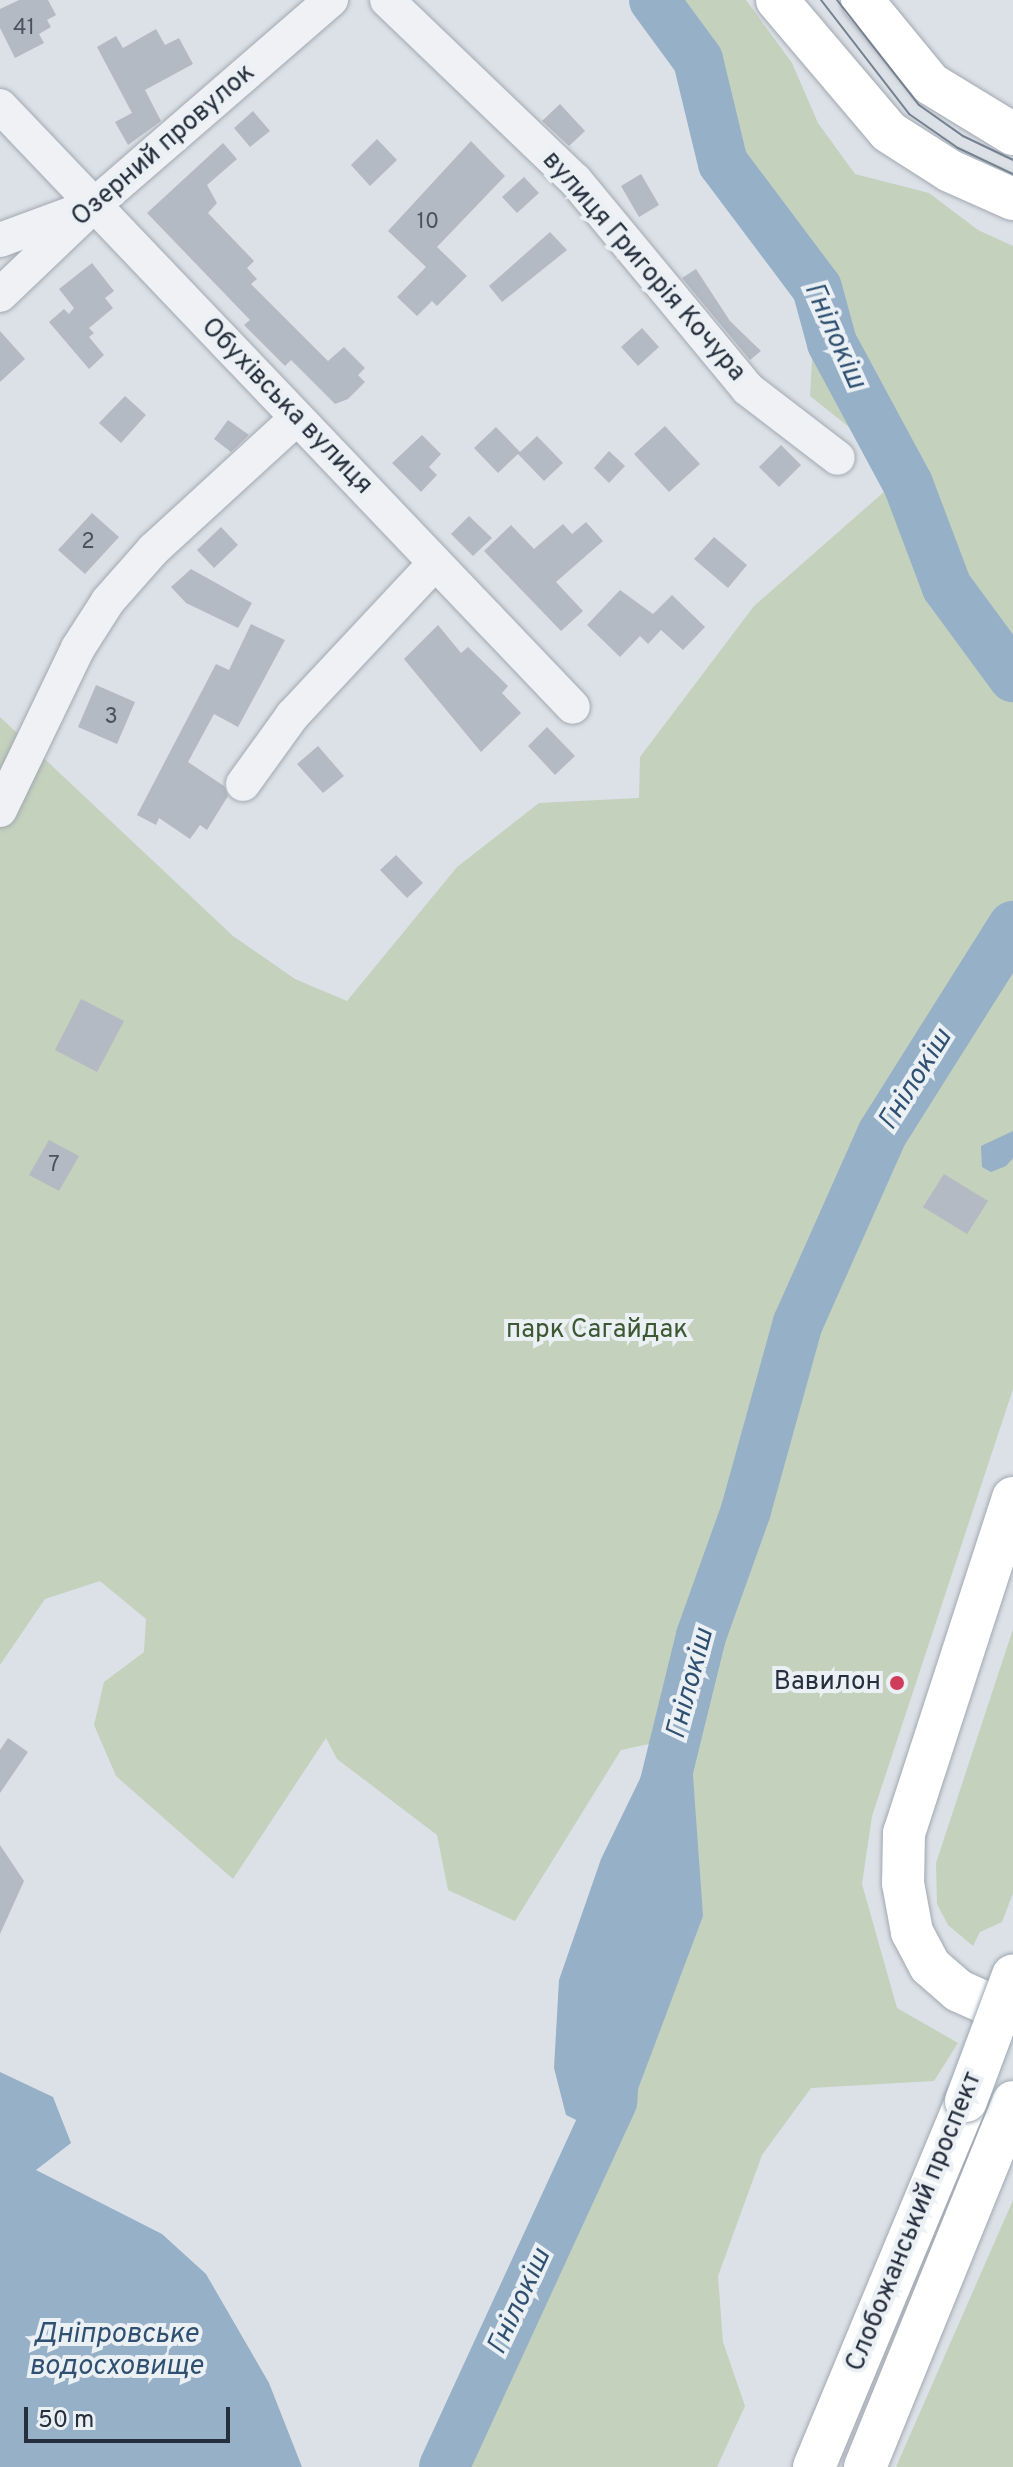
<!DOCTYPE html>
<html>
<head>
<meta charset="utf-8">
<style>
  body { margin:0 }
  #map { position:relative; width:1013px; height:2467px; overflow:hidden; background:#dce1e7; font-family:Overpass,sans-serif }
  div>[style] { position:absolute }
  .green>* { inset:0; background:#c3d1bd }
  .water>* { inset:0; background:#96b0c8 }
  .river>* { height:50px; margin:-25px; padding:0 25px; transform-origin:25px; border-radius:25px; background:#96b0c8 }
  .building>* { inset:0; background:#b3bac3 }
  .roads { filter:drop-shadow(0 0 2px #a2a8b1) drop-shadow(0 0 2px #a2a8b1) }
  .minor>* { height:34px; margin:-17px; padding:0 17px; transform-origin:17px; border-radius:17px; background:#eff1f5 }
  .major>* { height:42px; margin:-21px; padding:0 21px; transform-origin:21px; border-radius:21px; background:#fff }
  .tram>* { height:2px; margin:-1px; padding:0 1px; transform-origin:1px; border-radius:1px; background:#758190 }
  .bridges { filter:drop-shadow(0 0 2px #9ba6b2) drop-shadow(0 0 2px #9ba6b2) }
  .major-bridge>* { height:42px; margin:-21px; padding:0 21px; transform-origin:21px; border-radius:21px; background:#fff }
  .dots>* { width:22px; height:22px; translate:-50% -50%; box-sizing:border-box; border:4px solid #ebf0f4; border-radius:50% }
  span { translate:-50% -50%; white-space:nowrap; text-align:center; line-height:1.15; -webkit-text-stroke:8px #ebf0f4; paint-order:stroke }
  .number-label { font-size:22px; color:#49525e }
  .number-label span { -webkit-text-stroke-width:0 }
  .street-label { font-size:26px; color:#262f3d }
  .park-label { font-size:26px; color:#3c5933 }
  .poi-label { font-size:26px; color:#262f3d }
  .right { translate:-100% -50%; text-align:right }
  .water-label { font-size:28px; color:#2f5071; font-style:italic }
  .scale { position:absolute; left:24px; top:2407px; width:206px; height:36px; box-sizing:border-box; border:4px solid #262f3d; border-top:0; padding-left:10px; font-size:24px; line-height:28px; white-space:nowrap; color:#262f3d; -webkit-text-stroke:6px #ebf0f4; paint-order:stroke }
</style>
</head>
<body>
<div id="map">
  <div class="green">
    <i style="clip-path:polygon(643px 0,746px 0,792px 63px,818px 123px,855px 174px,929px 193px,978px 230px,1013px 246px,1013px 1389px,872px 1816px,862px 1884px,897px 2008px,958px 2043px,934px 2081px,811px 2088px,762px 2155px,718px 2276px,723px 2342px,745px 2406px,717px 2467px,465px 2467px,632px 2105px,665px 2013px,677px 1738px,621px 1750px,515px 1921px,448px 1890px,437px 1835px,337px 1759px,326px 1738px,233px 1879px,116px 1776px,94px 1725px,104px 1682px,144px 1652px,146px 1619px,100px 1581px,45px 1599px,0 1665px,0 717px,233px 936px,295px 979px,347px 1001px,457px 867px,539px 803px,639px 798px,640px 757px,754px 606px,893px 484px,874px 447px,810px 396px,813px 343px,795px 257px,734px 161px,679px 44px)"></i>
    <i style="clip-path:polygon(1013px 1629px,1013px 1893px,1002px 1922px,980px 1932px,973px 1946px,948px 1925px,937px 1904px,936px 1863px)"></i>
    <i style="clip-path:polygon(1013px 2200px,1013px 2467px,896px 2467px)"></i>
  </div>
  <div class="water">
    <i style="clip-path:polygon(1013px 1131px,1013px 1158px,1006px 1166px,991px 1172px,982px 1167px,981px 1146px)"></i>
    <i style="clip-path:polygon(677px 1737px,693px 1776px,703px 1916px,632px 2105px,613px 2138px,566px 2115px,554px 2068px,559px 1980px,601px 1859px,650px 1758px)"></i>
    <i style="clip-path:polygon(0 2072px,53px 2097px,71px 2143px,36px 2170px,162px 2234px,206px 2274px,269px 2383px,302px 2467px,0 2467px)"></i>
  </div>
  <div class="river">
    <i style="left:654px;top:0;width:74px;rotate:53.7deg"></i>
    <i style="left:698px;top:60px;width:106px;rotate:76.4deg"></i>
    <i style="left:723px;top:163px;width:156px;rotate:53.1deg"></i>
    <i style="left:817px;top:288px;width:57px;rotate:74.7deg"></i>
    <i style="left:832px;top:343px;width:160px;rotate:61.7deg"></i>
    <i style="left:908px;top:484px;width:110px;rotate:69.3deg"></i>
    <i style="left:947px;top:587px;width:112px;rotate:53.7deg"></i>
    <i style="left:660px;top:1803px;width:172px;rotate:-76.2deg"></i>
    <i style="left:701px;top:1636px;width:134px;rotate:-70.3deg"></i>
    <i style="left:746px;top:1510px;width:194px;rotate:-74.5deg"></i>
    <i style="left:798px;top:1323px;width:207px;rotate:-66deg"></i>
    <i style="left:882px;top:1134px;width:246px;rotate:-57.8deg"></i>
    <i style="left:444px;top:2467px;width:403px;rotate:-65.3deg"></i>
    <i style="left:612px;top:2101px;width:36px;rotate:-85deg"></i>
  </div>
  <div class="building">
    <i style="clip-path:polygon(19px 0,48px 0,56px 15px,47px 20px,51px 27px,39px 34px,44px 43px,15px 58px,0 28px,0 9px)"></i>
    <i style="clip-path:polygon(156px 29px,165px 45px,179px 38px,193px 64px,145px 90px,161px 121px,128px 145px,115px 122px,132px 113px,97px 47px,116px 36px,123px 48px)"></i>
    <i style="clip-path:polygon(560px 104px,585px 131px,569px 146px,542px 121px)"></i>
    <i style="clip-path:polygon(253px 111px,270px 131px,250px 147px,234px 128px)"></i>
    <i style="clip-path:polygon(377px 139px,397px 160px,370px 186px,351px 165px)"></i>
    <i style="clip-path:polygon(471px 141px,505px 176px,437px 247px,467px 276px,437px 306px,432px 301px,417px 316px,397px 297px,426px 267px,388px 231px)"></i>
    <i style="clip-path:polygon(223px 143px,237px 159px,207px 185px,217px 203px,208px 213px,254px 261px,247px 268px,257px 279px,251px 284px,328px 361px,344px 347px,365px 368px,358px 375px,365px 382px,348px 399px,335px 404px,291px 360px,285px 366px,244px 325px,250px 320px,147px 213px)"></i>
    <i style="clip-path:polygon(641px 174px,659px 205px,639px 217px,621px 186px)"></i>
    <i style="clip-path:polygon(524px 177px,539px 193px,517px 213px,502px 197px)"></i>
    <i style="clip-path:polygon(550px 232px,567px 250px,502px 302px,489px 286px)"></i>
    <i style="clip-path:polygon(92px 263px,114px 291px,105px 298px,113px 308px,89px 328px,94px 333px,89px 337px,104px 355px,89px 369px,49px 322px,64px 309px,74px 319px,69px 314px,74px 308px,59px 289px)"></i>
    <i style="clip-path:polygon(696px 269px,730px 321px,761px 351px,750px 360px,682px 278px)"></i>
    <i style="clip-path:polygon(642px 328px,659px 347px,638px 366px,621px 347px)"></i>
    <i style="clip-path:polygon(0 331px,25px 359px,0 382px)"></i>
    <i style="clip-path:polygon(125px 396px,146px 415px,121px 443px,99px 423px)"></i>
    <i style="clip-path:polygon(228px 420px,249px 435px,231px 452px,214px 439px)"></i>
    <i style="clip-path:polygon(665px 426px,700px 464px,669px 492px,634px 454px)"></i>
    <i style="clip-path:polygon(496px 427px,520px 452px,537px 436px,563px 463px,544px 481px,518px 454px,498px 473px,474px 448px)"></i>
    <i style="clip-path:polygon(422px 435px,441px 454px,429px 467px,437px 475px,421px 492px,392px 463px)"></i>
    <i style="clip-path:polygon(781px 445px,801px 465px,779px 487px,759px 467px)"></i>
    <i style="clip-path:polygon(609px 451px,625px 466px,609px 483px,594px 468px)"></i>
    <i style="clip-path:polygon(92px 513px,119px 537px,85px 574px,58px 550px)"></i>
    <i style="clip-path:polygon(469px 516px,492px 538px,473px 556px,451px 534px)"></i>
    <i style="clip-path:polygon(586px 522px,603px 541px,556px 582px,583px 611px,561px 631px,484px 551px,511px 525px,534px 549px,563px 524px,572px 534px)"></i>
    <i style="clip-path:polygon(221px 527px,238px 545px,214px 568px,197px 550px)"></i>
    <i style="clip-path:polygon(714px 537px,747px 565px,728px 588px,694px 559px)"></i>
    <i style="clip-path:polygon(191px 569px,252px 603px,238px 628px,186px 603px,171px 587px)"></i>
    <i style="clip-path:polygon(620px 590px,653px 614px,672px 595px,705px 627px,683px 650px,661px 630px,648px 644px,640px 636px,620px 657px,587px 625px)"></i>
    <i style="clip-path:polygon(251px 624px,285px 640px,238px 727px,214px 714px,188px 762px,224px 786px,228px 796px,207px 830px,200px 825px,190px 839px,159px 818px,156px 825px,137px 815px,216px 664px,229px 670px)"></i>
    <i style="clip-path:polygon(438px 625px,461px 653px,468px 647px,508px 686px,502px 693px,521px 713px,481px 752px,404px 659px)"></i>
    <i style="clip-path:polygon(96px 685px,135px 702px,117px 744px,78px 727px)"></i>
    <i style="clip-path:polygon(547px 727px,575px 756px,555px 775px,528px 746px)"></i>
    <i style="clip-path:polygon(318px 746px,344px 776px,323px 793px,297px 764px)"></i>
    <i style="clip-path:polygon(396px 855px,423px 883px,407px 898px,380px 870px)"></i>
    <i style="clip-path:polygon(81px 999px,124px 1021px,97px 1072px,55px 1050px)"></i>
    <i style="clip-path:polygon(49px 1140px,79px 1156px,59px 1191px,29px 1175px)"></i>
    <i style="clip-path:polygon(944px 1174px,988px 1201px,967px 1234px,923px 1207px)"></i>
    <i style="clip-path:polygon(8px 1738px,28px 1752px,0 1793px,0 1750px)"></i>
    <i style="clip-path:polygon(0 1845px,24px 1881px,0 1934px)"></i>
  </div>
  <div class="roads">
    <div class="minor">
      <i style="left:387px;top:0;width:260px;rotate:43.8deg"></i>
      <i style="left:575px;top:180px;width:271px;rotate:50.4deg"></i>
      <i style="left:748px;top:389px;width:113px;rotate:37.5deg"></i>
      <i style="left:0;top:106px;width:830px;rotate:46.37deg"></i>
      <i style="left:0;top:240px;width:86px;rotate:-20.3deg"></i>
      <i style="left:0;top:295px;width:129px;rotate:-43.7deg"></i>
      <i style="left:93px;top:206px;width:315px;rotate:-40.9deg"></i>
      <i style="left:243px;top:784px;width:84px;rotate:-54.2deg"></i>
      <i style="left:292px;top:716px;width:209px;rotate:-46.9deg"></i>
      <i style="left:0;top:810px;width:180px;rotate:-64.3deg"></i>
      <i style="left:78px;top:648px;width:56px;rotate:-57.4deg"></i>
      <i style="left:108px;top:601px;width:69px;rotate:-48.5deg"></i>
      <i style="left:154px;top:549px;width:193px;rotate:-42.5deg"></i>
    </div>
    <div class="major">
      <i style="left:777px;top:0;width:173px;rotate:49.7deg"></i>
      <i style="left:889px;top:132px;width:72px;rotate:32.6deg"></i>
      <i style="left:950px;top:171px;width:69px;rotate:24deg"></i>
      <i style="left:862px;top:0;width:109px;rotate:50.6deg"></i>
      <i style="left:931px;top:84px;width:96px;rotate:31.4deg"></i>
      <i style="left:1013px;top:1498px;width:352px;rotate:108deg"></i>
      <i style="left:904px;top:1833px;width:50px;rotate:91.1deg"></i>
      <i style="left:903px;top:1883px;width:50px;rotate:79.6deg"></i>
      <i style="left:912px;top:1932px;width:38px;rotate:62deg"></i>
      <i style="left:930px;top:1966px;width:38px;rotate:41deg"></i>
      <i style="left:959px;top:1991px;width:59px;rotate:24deg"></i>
      <i style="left:814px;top:2467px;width:396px;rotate:-67.4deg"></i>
      <i style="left:865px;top:2467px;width:394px;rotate:-67.9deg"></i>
    </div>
  </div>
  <div class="tram">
    <i style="left:821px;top:0;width:144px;rotate:52.3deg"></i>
    <i style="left:909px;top:114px;width:60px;rotate:34.8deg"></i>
    <i style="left:958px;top:148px;width:61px;rotate:25.3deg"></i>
    <i style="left:837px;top:0;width:133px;rotate:52deg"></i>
    <i style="left:919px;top:105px;width:54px;rotate:35.2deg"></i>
    <i style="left:963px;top:136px;width:55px;rotate:25.6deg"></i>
  </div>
  <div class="bridges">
    <div class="major-bridge">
      <i style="left:966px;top:2101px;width:134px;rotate:-69.5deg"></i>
    </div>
  </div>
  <div class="dots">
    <i style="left:897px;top:1683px;background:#d03d5a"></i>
  </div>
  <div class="number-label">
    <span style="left:24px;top:29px">41</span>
    <span style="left:428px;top:223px">10</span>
    <span style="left:88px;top:543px">2</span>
    <span style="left:111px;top:718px">3</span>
    <span style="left:54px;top:1166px">7</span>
  </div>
  <div class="street-label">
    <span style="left:164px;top:146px;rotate:-41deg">Озерний провулок</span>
    <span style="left:643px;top:267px;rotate:49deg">вулиця Григорія Кочура</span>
    <span style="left:286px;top:407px;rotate:46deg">Обухівська вулиця</span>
    <span style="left:915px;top:2222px;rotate:-68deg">Слобожанський проспект</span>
  </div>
  <div class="park-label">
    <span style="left:597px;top:1331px">парк Сагайдак</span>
  </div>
  <div class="poi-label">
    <span class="right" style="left:881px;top:1683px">Вавилон</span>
  </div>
  <div class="water-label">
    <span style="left:834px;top:336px;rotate:66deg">Гнілокіш</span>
    <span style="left:916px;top:1080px;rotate:-58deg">Гнілокіш</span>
    <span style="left:691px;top:1684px;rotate:-75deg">Гнілокіш</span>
    <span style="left:520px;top:2302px;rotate:-65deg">Гнілокіш</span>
    <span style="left:116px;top:2351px">Дніпровське<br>водосховище</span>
  </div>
  <div class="scale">50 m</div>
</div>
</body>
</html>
